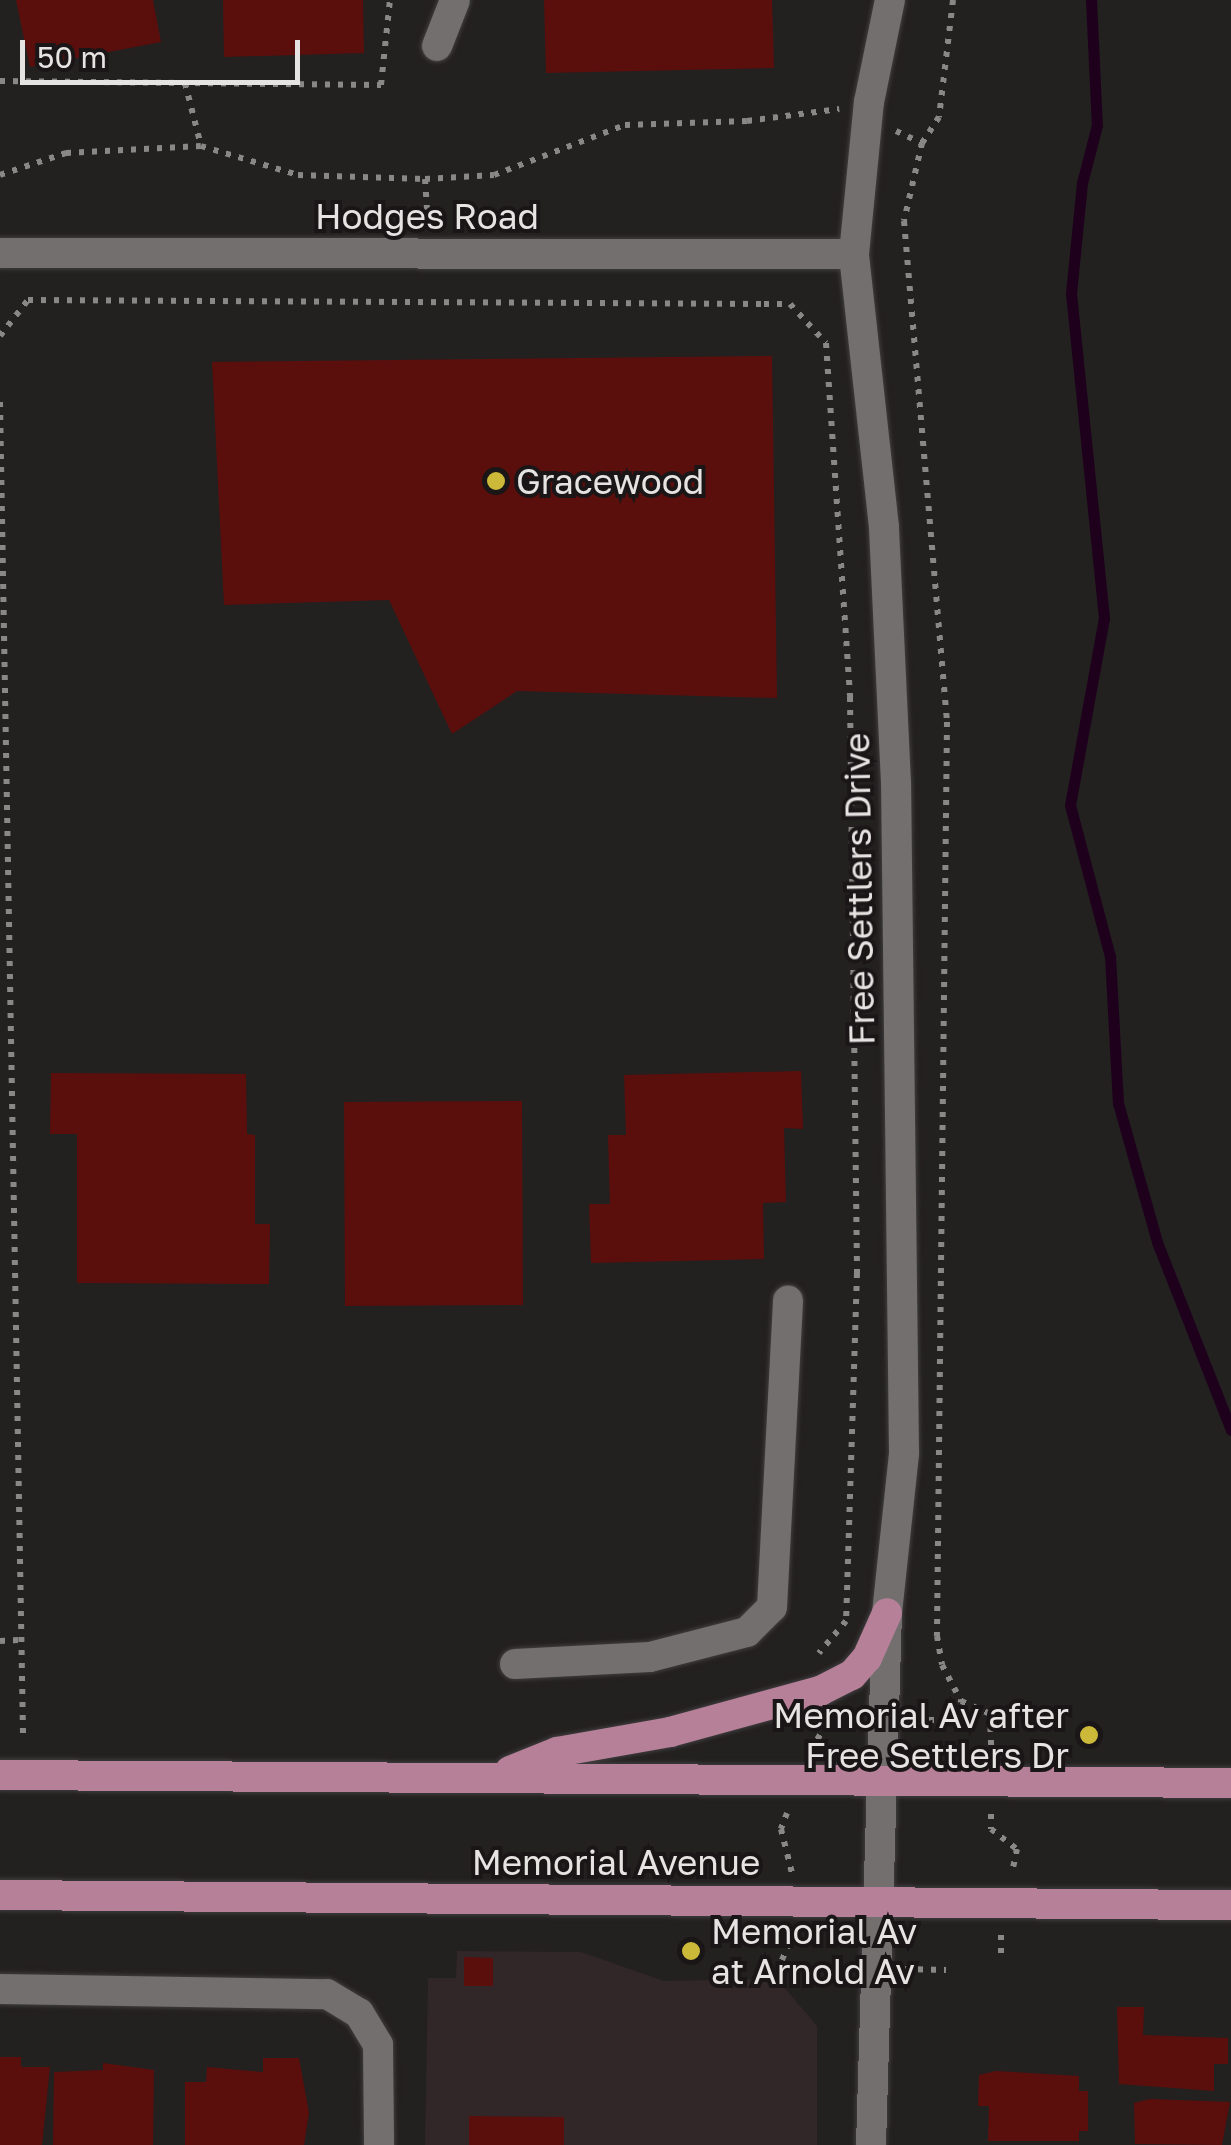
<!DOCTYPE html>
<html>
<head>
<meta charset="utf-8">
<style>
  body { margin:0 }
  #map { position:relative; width:1231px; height:2145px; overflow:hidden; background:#232020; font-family:"Golos Text",sans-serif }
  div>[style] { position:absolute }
  .built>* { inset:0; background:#312628 }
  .stream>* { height:11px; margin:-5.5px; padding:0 5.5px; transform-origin:5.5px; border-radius:5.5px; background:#1e001c }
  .building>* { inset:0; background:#5a0f0d }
  .path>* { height:6px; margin-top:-3px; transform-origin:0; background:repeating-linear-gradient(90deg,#8a8787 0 5px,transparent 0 13px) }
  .roads { filter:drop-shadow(0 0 2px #403d3e) drop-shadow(0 0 2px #403d3e) }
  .minor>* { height:30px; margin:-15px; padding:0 15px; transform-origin:15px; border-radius:15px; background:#736f6f }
  .major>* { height:30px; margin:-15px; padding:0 15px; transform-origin:15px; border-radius:15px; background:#b78099 }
  .dots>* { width:28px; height:28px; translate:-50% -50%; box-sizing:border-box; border:5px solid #1a1617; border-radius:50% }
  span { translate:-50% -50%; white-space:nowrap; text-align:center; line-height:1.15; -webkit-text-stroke:8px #1a1617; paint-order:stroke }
  .street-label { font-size:35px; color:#e6e3e3 }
  .poi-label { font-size:35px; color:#e6e3e3 }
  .left { translate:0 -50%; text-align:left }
  .right { translate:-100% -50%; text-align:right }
  .scale { position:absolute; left:20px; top:40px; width:280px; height:45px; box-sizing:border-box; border:5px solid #e6e3e3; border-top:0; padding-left:12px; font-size:30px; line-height:35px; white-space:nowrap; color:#e6e3e3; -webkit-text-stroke:8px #1a1617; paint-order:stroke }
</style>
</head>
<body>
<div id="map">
  <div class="built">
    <i style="clip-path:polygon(457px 1951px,581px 1952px,664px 1981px,777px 1979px,817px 2026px,817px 2145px,425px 2145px,428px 1978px,456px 1978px)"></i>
  </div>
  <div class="stream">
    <i style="left:1091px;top:0;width:125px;rotate:87.3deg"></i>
    <i style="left:1097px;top:125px;width:60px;rotate:104.5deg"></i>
    <i style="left:1082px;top:183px;width:111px;rotate:95.7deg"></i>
    <i style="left:1071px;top:293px;width:327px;rotate:84.2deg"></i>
    <i style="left:1104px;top:618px;width:190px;rotate:100.3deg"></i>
    <i style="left:1070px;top:805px;width:156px;rotate:75.2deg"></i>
    <i style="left:1110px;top:956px;width:147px;rotate:86.9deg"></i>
    <i style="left:1118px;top:1103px;width:144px;rotate:74.3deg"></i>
    <i style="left:1157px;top:1242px;width:202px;rotate:68.5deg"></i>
  </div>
  <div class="building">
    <i style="clip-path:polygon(16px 0,153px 0,161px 42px,30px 67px)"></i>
    <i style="clip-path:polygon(223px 0,363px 0,364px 53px,224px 57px)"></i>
    <i style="clip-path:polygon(544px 0,772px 0,774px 68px,546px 73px)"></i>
    <i style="clip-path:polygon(772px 356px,777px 698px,517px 691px,452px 734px,389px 600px,224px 605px,212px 362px)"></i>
    <i style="clip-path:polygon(801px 1071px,803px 1129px,784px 1128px,786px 1202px,763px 1203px,764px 1259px,591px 1263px,589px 1204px,610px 1204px,608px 1135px,626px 1135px,624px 1075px)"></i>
    <i style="clip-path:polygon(51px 1073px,246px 1074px,247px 1134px,255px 1135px,255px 1224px,270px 1224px,269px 1284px,77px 1283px,77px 1134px,50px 1134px)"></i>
    <i style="clip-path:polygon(522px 1101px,523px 1305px,345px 1306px,344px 1102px)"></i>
    <i style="clip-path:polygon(464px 1957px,493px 1958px,493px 1986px,464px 1986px)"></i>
    <i style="clip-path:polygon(1117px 2007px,1144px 2007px,1143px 2035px,1228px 2038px,1228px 2064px,1214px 2064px,1214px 2091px,1119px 2084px)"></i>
    <i style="clip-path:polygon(0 2057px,21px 2057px,21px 2067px,50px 2067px,42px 2145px,0 2145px)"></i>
    <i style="clip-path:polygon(263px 2058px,299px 2058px,309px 2113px,304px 2145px,185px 2145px,185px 2082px,206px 2082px,207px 2067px,263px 2072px)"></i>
    <i style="clip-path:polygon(103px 2063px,154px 2070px,153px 2145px,53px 2145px,54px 2072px,103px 2070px)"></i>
    <i style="clip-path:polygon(996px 2071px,1079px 2076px,1079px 2091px,1088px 2091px,1088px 2131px,1079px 2131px,1079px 2141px,988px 2141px,989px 2106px,978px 2106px,979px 2075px)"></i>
    <i style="clip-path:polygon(1150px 2099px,1230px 2102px,1222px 2145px,1135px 2144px,1134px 2103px)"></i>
    <i style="clip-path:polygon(469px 2116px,564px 2117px,564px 2145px,469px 2145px)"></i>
  </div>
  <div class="path">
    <i style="left:953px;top:0;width:118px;rotate:96.8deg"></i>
    <i style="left:939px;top:117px;width:31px;rotate:123deg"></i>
    <i style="left:922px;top:143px;width:80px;rotate:103deg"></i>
    <i style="left:904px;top:221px;width:503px;rotate:85.09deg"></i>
    <i style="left:947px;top:722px;width:914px;rotate:90.63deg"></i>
    <i style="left:937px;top:1636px;width:29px;rotate:80deg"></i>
    <i style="left:942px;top:1665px;width:41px;rotate:62.2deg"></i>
    <i style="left:0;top:81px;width:381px;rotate:0.6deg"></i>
    <i style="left:381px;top:85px;width:85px;rotate:-84deg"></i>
    <i style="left:185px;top:83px;width:65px;rotate:75.7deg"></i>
    <i style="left:896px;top:131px;width:29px;rotate:25deg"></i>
    <i style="left:0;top:175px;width:70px;rotate:-18.4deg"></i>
    <i style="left:66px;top:153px;width:135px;rotate:-3deg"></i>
    <i style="left:201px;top:146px;width:101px;rotate:16.6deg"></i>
    <i style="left:298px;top:175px;width:127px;rotate:1.8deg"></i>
    <i style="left:425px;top:179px;width:45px;rotate:86.2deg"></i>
    <i style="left:425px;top:179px;width:69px;rotate:-3.3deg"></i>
    <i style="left:494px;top:175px;width:140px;rotate:-20.9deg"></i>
    <i style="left:625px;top:125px;width:122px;rotate:-1.9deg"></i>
    <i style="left:747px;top:121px;width:93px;rotate:-7.4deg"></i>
    <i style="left:0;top:336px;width:46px;rotate:-52.1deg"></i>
    <i style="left:28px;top:300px;width:736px;rotate:0.31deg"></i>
    <i style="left:764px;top:304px;width:26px"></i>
    <i style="left:790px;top:304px;width:53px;rotate:47.3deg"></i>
    <i style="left:826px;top:343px;width:355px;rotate:86.1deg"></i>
    <i style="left:850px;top:697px;width:576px;rotate:89.3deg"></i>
    <i style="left:857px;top:1273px;width:348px;rotate:91.8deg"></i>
    <i style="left:846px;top:1621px;width:42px;rotate:130.2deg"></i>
    <i style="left:0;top:402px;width:1335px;rotate:89.01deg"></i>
    <i style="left:0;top:1641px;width:18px;rotate:-3deg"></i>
    <i style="left:916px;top:1720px;width:26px"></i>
    <i style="left:942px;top:1720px;width:27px;rotate:-45deg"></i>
    <i style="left:961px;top:1701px;width:32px;rotate:24deg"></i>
    <i style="left:990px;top:1714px;width:37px;rotate:88deg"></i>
    <i style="left:810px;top:1750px;width:32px;rotate:-56deg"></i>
    <i style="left:787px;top:1813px;width:17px;rotate:111deg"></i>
    <i style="left:781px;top:1829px;width:45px;rotate:76deg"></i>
    <i style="left:991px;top:1814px;width:15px;rotate:90deg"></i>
    <i style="left:991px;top:1829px;width:33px;rotate:38deg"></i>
    <i style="left:1017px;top:1849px;width:25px;rotate:102deg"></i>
    <i style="left:1001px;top:1935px;width:21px;rotate:90deg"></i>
    <i style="left:782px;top:1960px;width:32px;rotate:-68deg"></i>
    <i style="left:824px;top:1967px;width:24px"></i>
    <i style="left:905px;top:1969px;width:41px;rotate:1.4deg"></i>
  </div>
  <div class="roads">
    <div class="minor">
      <i style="left:437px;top:46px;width:49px;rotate:-68.6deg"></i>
      <i style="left:0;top:253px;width:854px;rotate:0.07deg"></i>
      <i style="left:515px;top:1664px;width:135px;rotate:-3deg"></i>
      <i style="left:650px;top:1657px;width:100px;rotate:-14.5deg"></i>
      <i style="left:747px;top:1632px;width:35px;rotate:-45deg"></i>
      <i style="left:772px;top:1607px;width:307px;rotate:-87deg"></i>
      <i style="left:0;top:1989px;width:327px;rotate:0.9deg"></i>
      <i style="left:327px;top:1994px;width:37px;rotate:31deg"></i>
      <i style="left:359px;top:2013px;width:37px;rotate:59deg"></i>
      <i style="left:378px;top:2045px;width:100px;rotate:89.4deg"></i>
      <i style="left:871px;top:2145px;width:532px;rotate:-88.28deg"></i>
      <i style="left:887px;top:1613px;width:161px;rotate:-83.9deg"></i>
      <i style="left:904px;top:1453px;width:670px;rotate:-90.68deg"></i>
      <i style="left:896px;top:783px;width:256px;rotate:-92.7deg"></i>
      <i style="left:884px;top:527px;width:275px;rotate:-96.3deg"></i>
      <i style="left:854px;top:254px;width:153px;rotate:-84.4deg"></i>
      <i style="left:869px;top:102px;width:104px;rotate:-78.4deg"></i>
    </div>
    <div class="major">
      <i style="left:510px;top:1771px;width:51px;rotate:-22deg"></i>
      <i style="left:557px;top:1752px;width:115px;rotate:-10deg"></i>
      <i style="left:670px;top:1732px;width:156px;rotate:-15.3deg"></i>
      <i style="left:820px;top:1691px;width:36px;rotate:-27deg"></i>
      <i style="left:852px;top:1675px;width:23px;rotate:-49deg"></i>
      <i style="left:867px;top:1658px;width:49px;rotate:-66deg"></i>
      <i style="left:0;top:1775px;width:1231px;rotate:0.37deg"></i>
      <i style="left:0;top:1895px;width:1231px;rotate:0.47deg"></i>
    </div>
  </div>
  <div class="dots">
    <i style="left:496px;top:481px;background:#ccb939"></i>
    <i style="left:1089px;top:1735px;background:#ccb939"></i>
    <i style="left:691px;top:1951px;background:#ccb939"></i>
  </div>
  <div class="street-label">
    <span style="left:427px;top:216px">Hodges Road</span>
    <span style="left:859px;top:889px;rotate:-91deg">Free Settlers Drive</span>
    <span style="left:616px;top:1862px">Memorial Avenue</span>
  </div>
  <div class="poi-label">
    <span class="left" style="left:516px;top:481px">Gracewood</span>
    <span class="right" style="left:1069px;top:1735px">Memorial Av after<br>Free Settlers Dr</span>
    <span class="left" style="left:711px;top:1951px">Memorial Av<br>at Arnold Av</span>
  </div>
  <div class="scale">50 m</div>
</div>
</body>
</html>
